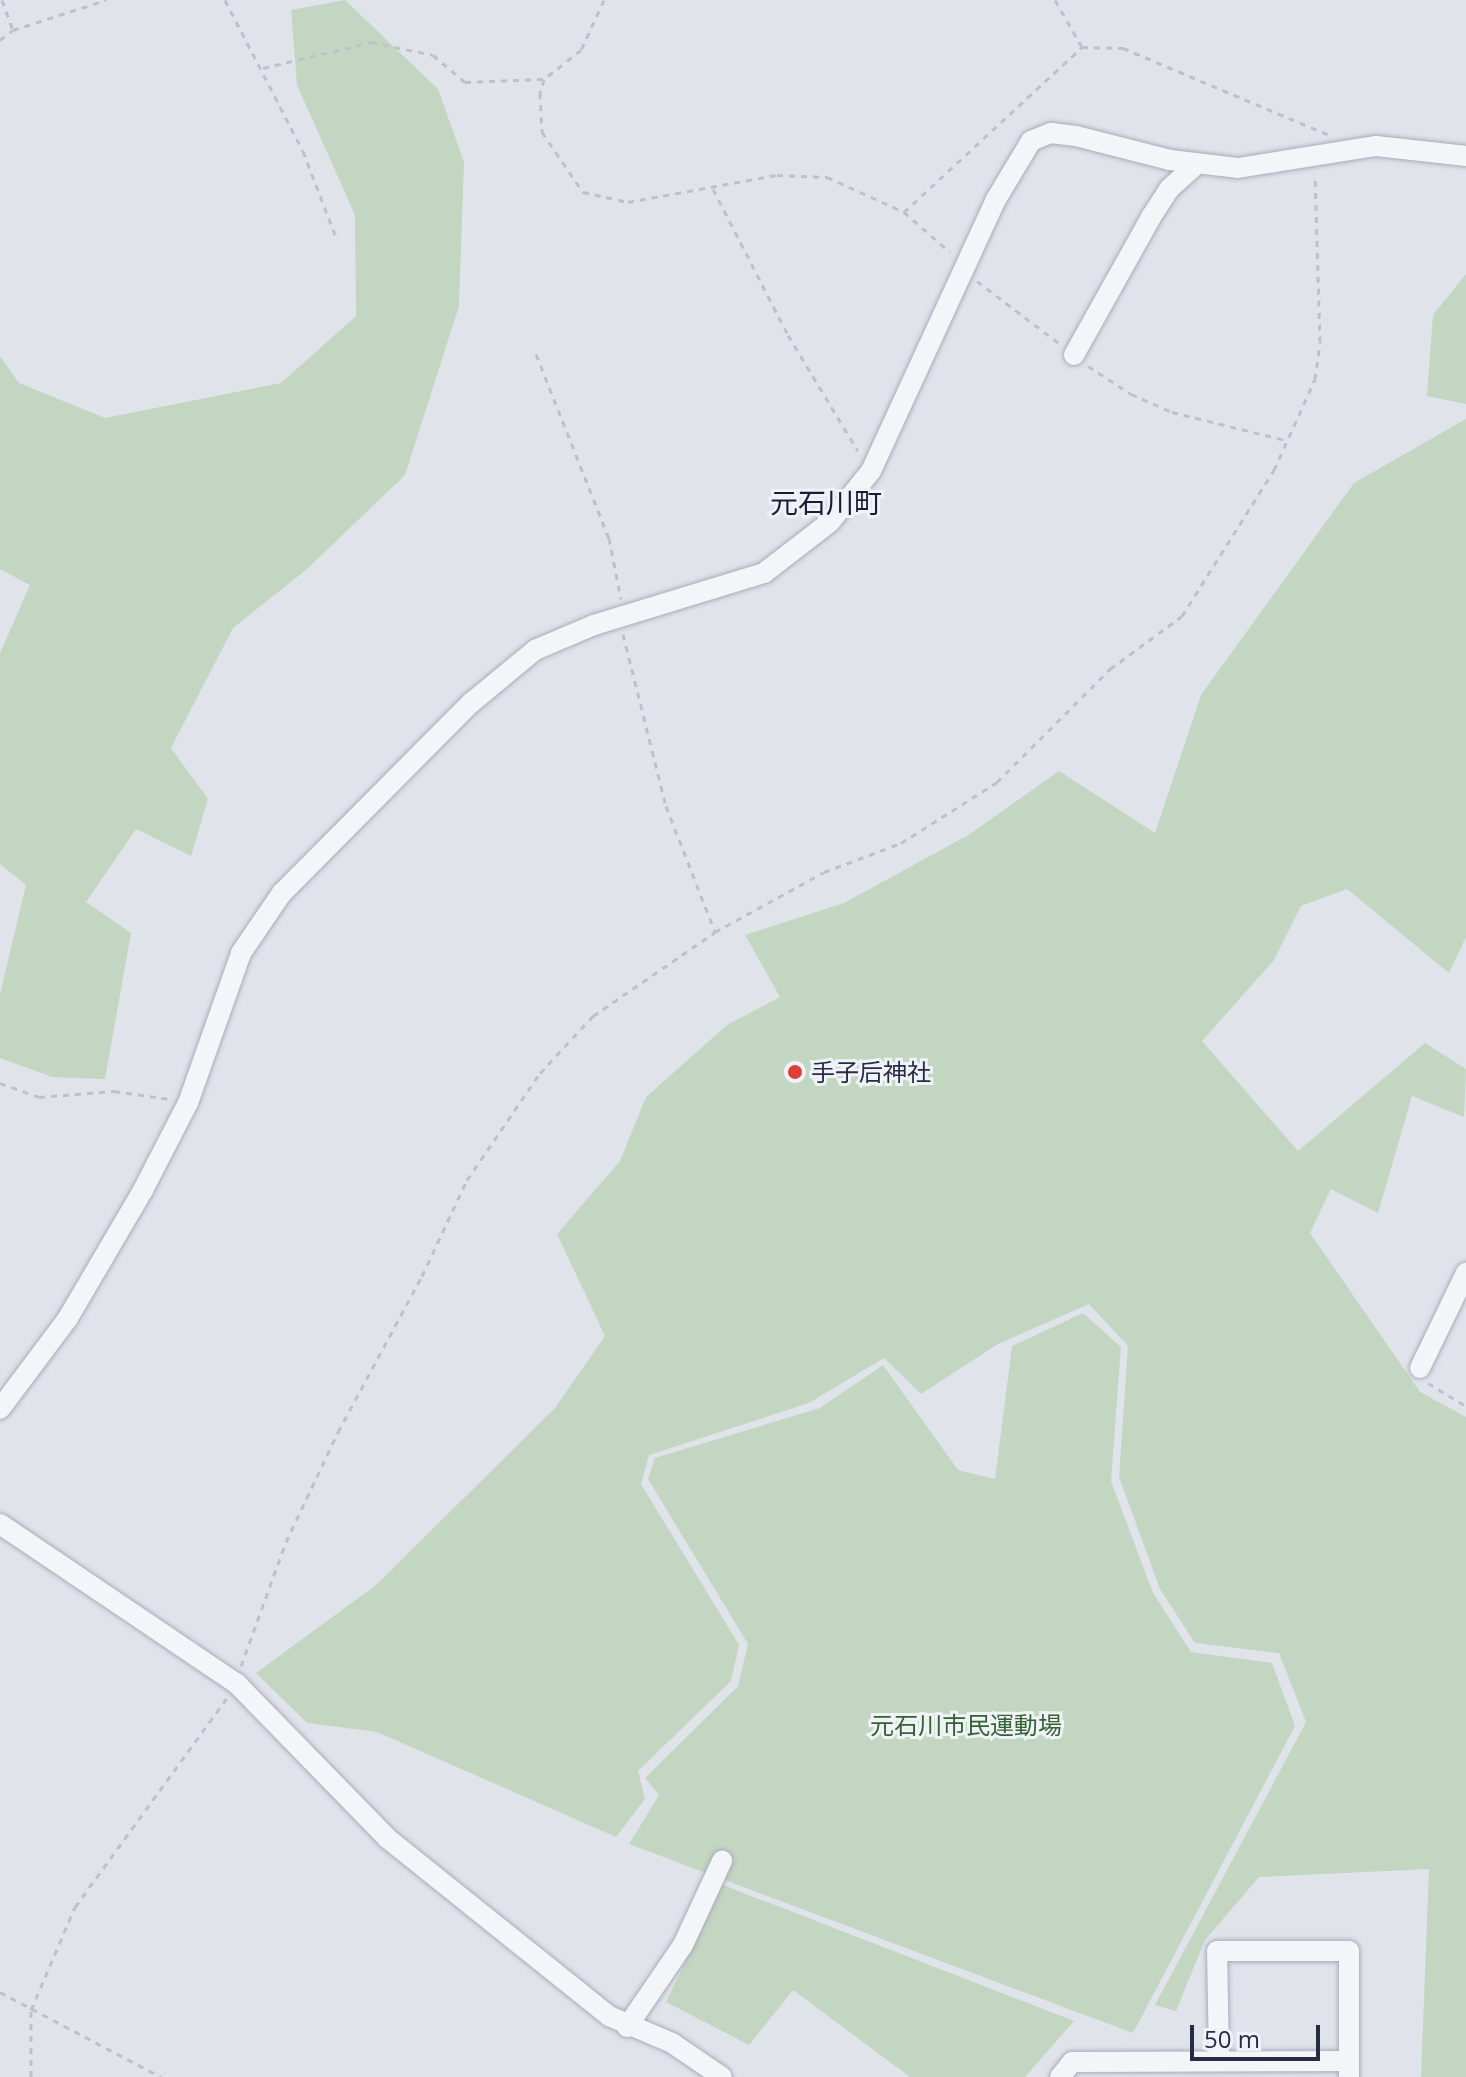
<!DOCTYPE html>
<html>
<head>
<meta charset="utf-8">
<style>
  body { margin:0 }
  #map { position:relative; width:1466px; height:2077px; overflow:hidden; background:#e1e3eb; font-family:"Open Sans","Noto Sans JP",sans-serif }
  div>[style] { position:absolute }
  .green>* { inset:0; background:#c2d6c1 }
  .path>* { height:3px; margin-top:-1.5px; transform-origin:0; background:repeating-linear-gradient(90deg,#bfc1ca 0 6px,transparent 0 12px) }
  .roads { filter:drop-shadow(0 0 2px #a9acb9) drop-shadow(0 0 2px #a9acb9) }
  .minor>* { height:20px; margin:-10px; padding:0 10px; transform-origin:10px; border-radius:10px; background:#f4f5f9 }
  .dots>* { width:22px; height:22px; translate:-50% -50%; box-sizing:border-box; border:4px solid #f1f2f8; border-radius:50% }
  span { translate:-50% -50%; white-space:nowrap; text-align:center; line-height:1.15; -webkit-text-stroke:6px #f1f2f8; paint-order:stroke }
  .poi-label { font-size:24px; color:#272c45 }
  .left { translate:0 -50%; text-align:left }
  .park-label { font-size:24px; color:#336233 }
  .quarter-label { font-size:28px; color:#191e35 }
  .scale { position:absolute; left:1190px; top:2025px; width:130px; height:36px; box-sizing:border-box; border:4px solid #272c45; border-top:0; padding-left:10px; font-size:24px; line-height:28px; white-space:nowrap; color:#272c45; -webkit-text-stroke:6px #f1f2f8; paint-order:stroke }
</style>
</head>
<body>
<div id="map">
  <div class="green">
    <i style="clip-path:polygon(345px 0,438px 89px,464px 162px,459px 306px,405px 475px,307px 569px,233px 628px,171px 748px,208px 799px,191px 856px,136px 829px,86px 902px,131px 933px,105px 1079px,52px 1077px,0 1058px,0 994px,26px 885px,0 864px,0 653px,30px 585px,0 569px,0 356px,19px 383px,105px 418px,281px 383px,356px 316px,355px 215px,297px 85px,291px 10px)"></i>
    <i style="clip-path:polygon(1466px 274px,1466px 404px,1427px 396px,1433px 315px)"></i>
    <i style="clip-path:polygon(1466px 419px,1466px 937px,1449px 973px,1347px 889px,1301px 906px,1274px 960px,1202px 1041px,1298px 1151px,1425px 1043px,1466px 1069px,1464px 1117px,1412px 1096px,1378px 1213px,1331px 1189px,1310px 1233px,1420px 1392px,1466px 1417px,1466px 2077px,1421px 2077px,1429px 1869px,1259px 1877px,1205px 1940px,1176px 2011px,1155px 2005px,1306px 1722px,1279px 1653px,1195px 1643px,1160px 1589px,1119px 1477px,1128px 1346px,1089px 1304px,998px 1344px,921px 1394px,884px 1358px,809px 1403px,649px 1455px,641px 1484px,739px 1645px,731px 1681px,638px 1771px,645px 1799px,616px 1837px,377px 1732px,307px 1723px,256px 1673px,376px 1585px,555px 1408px,605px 1336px,557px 1234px,620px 1161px,646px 1097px,727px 1025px,780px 997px,745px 935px,844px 903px,970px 834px,1059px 771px,1155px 833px,1201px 695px,1354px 483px)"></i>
    <i style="clip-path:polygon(1083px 1313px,1121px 1347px,1111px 1481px,1153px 1593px,1191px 1652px,1272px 1663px,1295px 1726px,1133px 2033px,629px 1844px,659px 1795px,645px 1778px,738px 1686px,748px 1644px,648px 1479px,655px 1458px,820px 1408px,883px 1365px,958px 1470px,995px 1479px,1012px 1346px)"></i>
    <i style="clip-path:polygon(723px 1885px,1074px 2021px,1025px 2077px,910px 2077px,793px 1990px,749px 2045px,666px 2002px)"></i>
  </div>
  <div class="path">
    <i style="left:2px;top:0;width:32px;rotate:70deg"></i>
    <i style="left:225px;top:0;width:170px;rotate:62.7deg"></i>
    <i style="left:303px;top:151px;width:90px;rotate:69.1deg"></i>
    <i style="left:604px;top:0;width:55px;rotate:114.7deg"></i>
    <i style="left:581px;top:50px;width:47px;rotate:141.9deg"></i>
    <i style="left:544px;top:79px;width:15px;rotate:106deg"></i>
    <i style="left:540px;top:93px;width:39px;rotate:87deg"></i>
    <i style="left:542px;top:132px;width:73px;rotate:55.7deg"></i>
    <i style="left:583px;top:192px;width:46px;rotate:12.5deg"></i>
    <i style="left:628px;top:202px;width:151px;rotate:-10.3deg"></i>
    <i style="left:777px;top:175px;width:50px;rotate:2.3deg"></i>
    <i style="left:827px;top:177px;width:85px;rotate:24.4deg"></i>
    <i style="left:904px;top:212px;width:61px;rotate:41deg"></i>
    <i style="left:1055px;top:0;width:54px;rotate:60.1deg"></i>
    <i style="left:0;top:40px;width:16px;rotate:-38deg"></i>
    <i style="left:13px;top:30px;width:98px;rotate:-17.9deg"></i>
    <i style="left:263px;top:68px;width:111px;rotate:-13.5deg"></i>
    <i style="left:371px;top:42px;width:63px;rotate:11.8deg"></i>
    <i style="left:433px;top:55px;width:42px;rotate:40.2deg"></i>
    <i style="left:465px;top:82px;width:79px;rotate:-2.2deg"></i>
    <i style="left:713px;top:189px;width:164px;rotate:62.8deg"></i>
    <i style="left:788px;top:335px;width:135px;rotate:58.9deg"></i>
    <i style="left:904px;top:212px;width:243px;rotate:-42.8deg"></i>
    <i style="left:1082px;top:47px;width:41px;rotate:1.4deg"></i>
    <i style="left:1123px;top:48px;width:224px;rotate:22.9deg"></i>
    <i style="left:977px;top:281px;width:104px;rotate:37.2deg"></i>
    <i style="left:536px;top:354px;width:198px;rotate:68.4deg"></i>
    <i style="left:609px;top:538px;width:62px;rotate:78.9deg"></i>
    <i style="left:1088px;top:366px;width:51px;rotate:33.1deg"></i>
    <i style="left:1131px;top:394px;width:45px;rotate:23.7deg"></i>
    <i style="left:1172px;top:412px;width:116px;rotate:13.9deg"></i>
    <i style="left:623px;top:634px;width:177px;rotate:76deg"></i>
    <i style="left:666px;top:806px;width:135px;rotate:68.7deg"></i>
    <i style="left:0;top:1083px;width:41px;rotate:19.7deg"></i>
    <i style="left:39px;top:1097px;width:75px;rotate:-4.6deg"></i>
    <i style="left:114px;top:1091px;width:56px;rotate:8.3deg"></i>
    <i style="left:1428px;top:1383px;width:44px;rotate:31.2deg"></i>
    <i style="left:241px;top:1666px;width:132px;rotate:-70.1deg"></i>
    <i style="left:286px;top:1542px;width:122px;rotate:-64.7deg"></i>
    <i style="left:338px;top:1432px;width:177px;rotate:-61.7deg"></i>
    <i style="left:422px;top:1276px;width:106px;rotate:-64.9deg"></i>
    <i style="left:467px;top:1180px;width:130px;rotate:-55.7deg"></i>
    <i style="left:540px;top:1073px;width:78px;rotate:-47.1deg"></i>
    <i style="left:593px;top:1016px;width:148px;rotate:-34.5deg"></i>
    <i style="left:715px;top:932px;width:124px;rotate:-28.8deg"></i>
    <i style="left:824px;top:872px;width:82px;rotate:-20.6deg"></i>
    <i style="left:901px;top:843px;width:114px;rotate:-32.4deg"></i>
    <i style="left:997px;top:782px;width:160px;rotate:-45deg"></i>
    <i style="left:1110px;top:669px;width:89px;rotate:-36.4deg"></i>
    <i style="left:1182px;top:616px;width:173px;rotate:-57.8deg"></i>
    <i style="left:1274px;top:470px;width:100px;rotate:-65.7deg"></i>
    <i style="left:1315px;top:379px;width:37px;rotate:-82deg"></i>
    <i style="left:1320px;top:342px;width:168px;rotate:-91.7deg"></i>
    <i style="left:0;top:1992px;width:182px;rotate:27.8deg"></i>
    <i style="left:31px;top:2077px;width:67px;rotate:-90deg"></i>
    <i style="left:31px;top:2010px;width:112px;rotate:-66.9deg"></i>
    <i style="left:75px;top:1907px;width:258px;rotate:-54deg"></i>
  </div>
  <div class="roads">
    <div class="minor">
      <i style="left:1074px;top:355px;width:158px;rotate:-60.8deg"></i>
      <i style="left:1151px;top:217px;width:33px;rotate:-57deg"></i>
      <i style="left:1169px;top:189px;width:38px;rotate:-42deg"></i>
      <i style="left:1420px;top:1368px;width:106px;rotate:-64.2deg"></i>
      <i style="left:0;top:1409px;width:114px;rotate:-53.2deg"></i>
      <i style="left:68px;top:1318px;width:148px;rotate:-59.6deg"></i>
      <i style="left:143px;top:1190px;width:98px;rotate:-62.7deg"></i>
      <i style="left:188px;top:1103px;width:159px;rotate:-70.5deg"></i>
      <i style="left:241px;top:953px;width:73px;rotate:-55.7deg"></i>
      <i style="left:282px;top:893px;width:268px;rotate:-45.2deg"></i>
      <i style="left:471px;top:703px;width:83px;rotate:-39.6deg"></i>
      <i style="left:535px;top:650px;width:64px;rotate:-23deg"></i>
      <i style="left:594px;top:625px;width:178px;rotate:-17deg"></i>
      <i style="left:764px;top:573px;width:83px;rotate:-37.7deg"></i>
      <i style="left:830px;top:522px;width:65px;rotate:-51.2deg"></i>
      <i style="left:871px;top:471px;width:297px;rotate:-65.3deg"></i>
      <i style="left:995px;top:201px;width:70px;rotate:-59deg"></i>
      <i style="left:1031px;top:141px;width:22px;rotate:-22deg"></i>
      <i style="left:1051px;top:133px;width:25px;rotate:7deg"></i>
      <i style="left:1076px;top:136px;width:97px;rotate:14.3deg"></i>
      <i style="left:1170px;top:160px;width:68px;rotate:6.7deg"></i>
      <i style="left:1238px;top:168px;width:140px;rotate:-9.1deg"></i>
      <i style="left:1376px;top:146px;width:91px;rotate:6.3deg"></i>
      <i style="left:0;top:1524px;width:285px;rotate:34deg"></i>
      <i style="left:236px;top:1683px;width:216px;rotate:45.7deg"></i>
      <i style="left:387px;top:1838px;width:285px;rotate:38.7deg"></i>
      <i style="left:609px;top:2016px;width:69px;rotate:23.2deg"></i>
      <i style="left:672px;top:2043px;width:60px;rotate:34.2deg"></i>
      <i style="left:627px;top:2027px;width:99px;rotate:-55.7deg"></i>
      <i style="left:683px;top:1945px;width:93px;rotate:-65.1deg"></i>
      <i style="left:1219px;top:2061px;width:110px;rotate:-91deg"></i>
      <i style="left:1217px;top:1951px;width:132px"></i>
      <i style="left:1349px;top:1951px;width:126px;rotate:90deg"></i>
      <i style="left:1060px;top:2077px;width:19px;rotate:-51deg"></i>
      <i style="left:1072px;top:2062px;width:277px;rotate:-0.2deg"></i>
    </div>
  </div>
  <div class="dots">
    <i style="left:795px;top:1072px;background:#dd3e38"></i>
  </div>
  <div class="poi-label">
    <span class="left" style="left:811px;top:1072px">手子后神社</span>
  </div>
  <div class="park-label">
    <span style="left:966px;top:1725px">元石川市民運動場</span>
  </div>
  <div class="quarter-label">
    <span style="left:826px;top:502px">元石川町</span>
  </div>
  <div class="scale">50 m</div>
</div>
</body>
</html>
